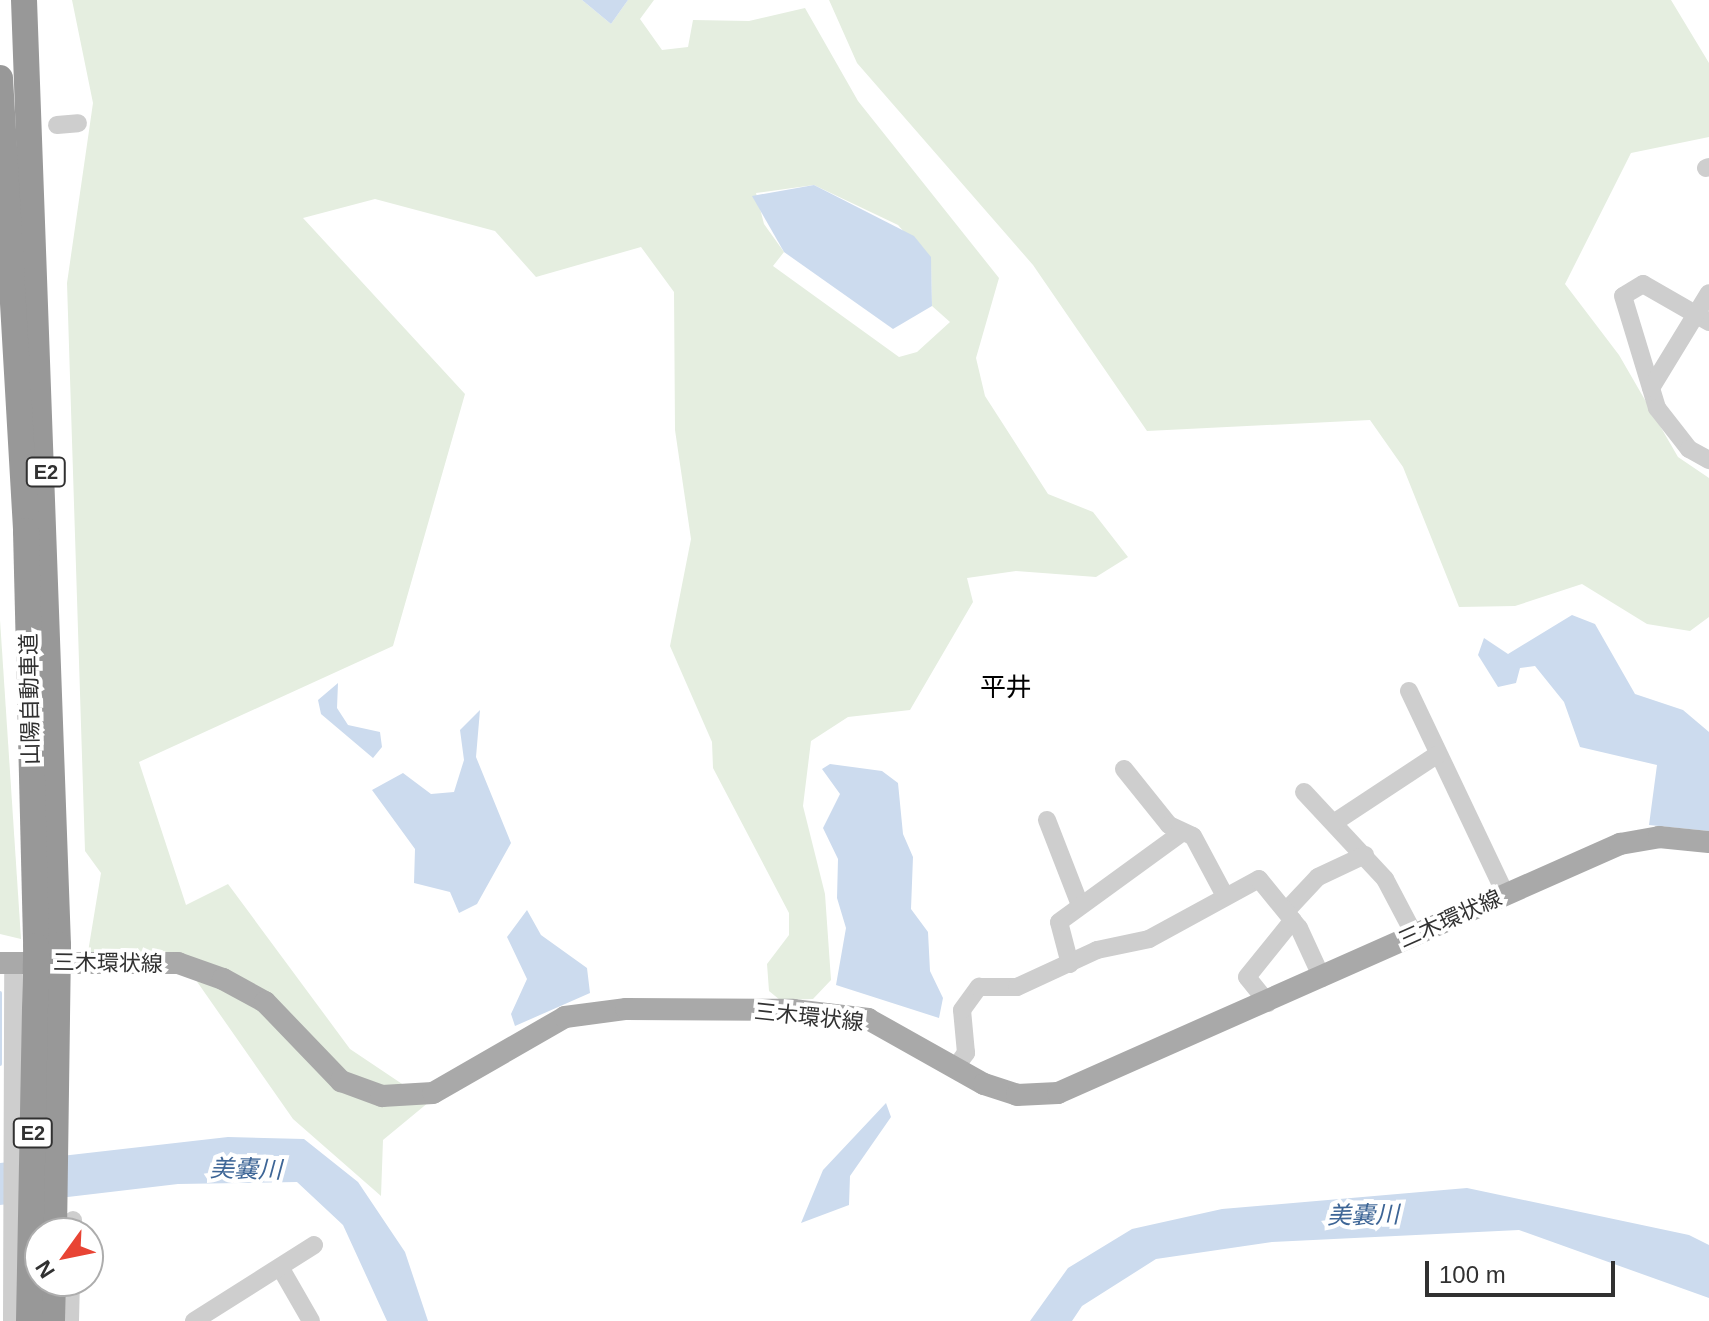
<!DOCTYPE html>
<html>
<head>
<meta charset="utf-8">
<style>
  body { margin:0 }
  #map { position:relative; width:1709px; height:1321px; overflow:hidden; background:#fff; font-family:Arial,"Noto Sans JP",sans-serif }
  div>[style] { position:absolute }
  .green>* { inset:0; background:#e5eee0 }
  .water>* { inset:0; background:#ccdbee }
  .stream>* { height:4px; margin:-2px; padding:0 2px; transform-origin:2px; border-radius:2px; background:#ccdbee }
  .minor>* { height:18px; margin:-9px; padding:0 9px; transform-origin:9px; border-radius:9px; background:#cecece }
  .major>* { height:22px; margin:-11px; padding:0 11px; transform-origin:11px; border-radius:11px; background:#a9a9a9 }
  .highway>* { height:26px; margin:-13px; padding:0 13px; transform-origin:13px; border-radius:13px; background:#989898 }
  .highway-bridge>* { height:26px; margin:-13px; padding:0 13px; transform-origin:13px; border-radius:13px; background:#989898 }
  span { translate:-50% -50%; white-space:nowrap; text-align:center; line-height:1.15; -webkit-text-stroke:8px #fff; paint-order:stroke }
  .shield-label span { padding:2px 6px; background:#fff; border:2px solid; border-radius:6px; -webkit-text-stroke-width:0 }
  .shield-label { font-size:20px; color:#313131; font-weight:700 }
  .street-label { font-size:22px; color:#313131 }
  .water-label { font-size:24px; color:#3d6596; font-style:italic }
  .quarter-label { font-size:26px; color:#000 }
  .north { position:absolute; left:24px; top:1217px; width:80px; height:80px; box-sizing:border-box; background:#fff; border:2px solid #adadad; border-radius:50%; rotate:237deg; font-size:22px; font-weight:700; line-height:32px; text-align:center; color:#313131 }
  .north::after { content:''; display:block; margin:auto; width:28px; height:36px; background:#e84434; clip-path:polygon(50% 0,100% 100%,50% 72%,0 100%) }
  .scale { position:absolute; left:1425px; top:1261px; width:190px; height:36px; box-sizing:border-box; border:4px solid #313131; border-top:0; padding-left:10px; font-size:24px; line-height:28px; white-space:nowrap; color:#313131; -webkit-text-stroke:6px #fff; paint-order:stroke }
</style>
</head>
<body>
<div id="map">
  <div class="green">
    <i style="clip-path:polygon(evenodd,72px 0,582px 0,611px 24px,628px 0,654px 0,640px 19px,662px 50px,688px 47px,693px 20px,749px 21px,805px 8px,858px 101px,999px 278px,976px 358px,985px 396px,1048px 494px,1093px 512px,1128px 557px,1096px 577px,1016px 571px,967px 578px,973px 602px,910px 710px,848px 717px,811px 741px,803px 806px,825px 894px,831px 980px,813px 999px,780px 1000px,769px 991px,767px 964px,789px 935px,789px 913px,713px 768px,712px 742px,670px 646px,691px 539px,675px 430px,674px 292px,641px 247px,536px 277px,495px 231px,375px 199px,303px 218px,465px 394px,393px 646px,139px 762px,186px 905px,228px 884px,350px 1049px,429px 1102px,383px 1140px,381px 1196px,293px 1119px,177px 953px,88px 952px,101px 873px,85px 851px,67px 283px,93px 103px,72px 0,814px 185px,898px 225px,931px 262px,932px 306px,950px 322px,917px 352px,899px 357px,773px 266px,784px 252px,764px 224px,756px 193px,814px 185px)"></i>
    <i style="clip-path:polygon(829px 0,1671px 0,1709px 63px,1709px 137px,1631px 153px,1565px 284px,1619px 355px,1678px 457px,1709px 478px,1709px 617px,1690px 631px,1647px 624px,1582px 584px,1515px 606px,1459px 607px,1403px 467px,1370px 420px,1147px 431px,1033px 265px,857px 63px)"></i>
    <i style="clip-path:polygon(0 620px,21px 939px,0 934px)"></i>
  </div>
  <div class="water">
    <i style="clip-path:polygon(582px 0,628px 0,611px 24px)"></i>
    <i style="clip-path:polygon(814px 185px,914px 236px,931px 257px,932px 306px,893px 329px,784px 252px,752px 196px)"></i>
    <i style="clip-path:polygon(1572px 615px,1595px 624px,1635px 694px,1683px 710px,1709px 732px,1709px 831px,1649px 825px,1657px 765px,1580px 747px,1564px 702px,1535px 666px,1520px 668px,1516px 683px,1498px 687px,1478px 655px,1484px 638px,1508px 654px)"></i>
    <i style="clip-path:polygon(338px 683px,337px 708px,348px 725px,380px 732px,382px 747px,373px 758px,321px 714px,318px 700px)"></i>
    <i style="clip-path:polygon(480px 710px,476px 757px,511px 843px,477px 904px,459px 913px,450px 892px,414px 883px,415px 849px,372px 790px,403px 773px,431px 794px,454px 792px,464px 760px,460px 730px)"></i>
    <i style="clip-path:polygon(830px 764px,882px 771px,898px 783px,903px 834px,913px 857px,911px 909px,928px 932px,930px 971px,943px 998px,939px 1018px,836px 985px,846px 928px,837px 898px,838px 859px,823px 828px,840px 794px,822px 769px)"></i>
    <i style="clip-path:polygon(527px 910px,541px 935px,587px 968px,590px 993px,515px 1026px,511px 1014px,527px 979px,507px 937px)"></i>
    <i style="clip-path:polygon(886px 1103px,891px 1117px,850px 1176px,849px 1205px,801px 1223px,823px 1170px)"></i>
    <i style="clip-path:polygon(228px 1137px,304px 1139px,358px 1182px,405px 1252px,428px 1321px,387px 1321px,343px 1225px,297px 1182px,178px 1184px,0 1205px,0 1163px)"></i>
    <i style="clip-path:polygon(1467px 1188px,1689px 1235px,1709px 1245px,1709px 1298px,1519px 1230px,1272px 1242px,1156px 1259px,1082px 1306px,1072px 1321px,1030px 1321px,1068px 1268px,1132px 1229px,1222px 1209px)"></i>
  </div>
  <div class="stream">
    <i style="left:0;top:993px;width:71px;rotate:90deg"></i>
  </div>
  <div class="minor">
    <i style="left:57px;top:125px;width:21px;rotate:-5deg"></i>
    <i style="left:1706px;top:168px;width:3px;rotate:-18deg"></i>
    <i style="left:1709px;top:322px;width:76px;rotate:-150.1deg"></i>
    <i style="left:1643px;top:284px;width:23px;rotate:149deg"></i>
    <i style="left:1623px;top:296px;width:117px;rotate:73.1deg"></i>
    <i style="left:1657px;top:408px;width:52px;rotate:52deg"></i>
    <i style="left:1689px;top:449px;width:23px;rotate:29deg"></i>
    <i style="left:1651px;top:388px;width:111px;rotate:-58.6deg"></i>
    <i style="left:1409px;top:691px;width:224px;rotate:64.6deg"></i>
    <i style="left:1124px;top:769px;width:72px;rotate:51.2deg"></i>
    <i style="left:1169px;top:825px;width:26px;rotate:25deg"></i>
    <i style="left:1193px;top:836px;width:68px;rotate:61.9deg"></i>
    <i style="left:1304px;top:792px;width:119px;rotate:47deg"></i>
    <i style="left:1385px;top:879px;width:62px;rotate:62.2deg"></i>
    <i style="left:1047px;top:820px;width:91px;rotate:68.8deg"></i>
    <i style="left:1335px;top:822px;width:123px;rotate:-33.4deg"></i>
    <i style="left:1287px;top:910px;width:45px;rotate:-46.8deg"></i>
    <i style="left:1318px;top:877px;width:52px;rotate:-25.1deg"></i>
    <i style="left:1070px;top:964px;width:43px;rotate:-104.7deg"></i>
    <i style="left:1059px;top:922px;width:153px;rotate:-36deg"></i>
    <i style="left:1268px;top:1003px;width:33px;rotate:-129deg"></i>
    <i style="left:1247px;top:977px;width:73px;rotate:-51.1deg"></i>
    <i style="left:955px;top:1068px;width:19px;rotate:-54deg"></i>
    <i style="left:966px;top:1053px;width:43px;rotate:-95.3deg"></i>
    <i style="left:962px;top:1010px;width:29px;rotate:-54deg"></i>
    <i style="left:979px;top:987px;width:38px"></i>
    <i style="left:1017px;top:987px;width:88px;rotate:-24.8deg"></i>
    <i style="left:1097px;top:950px;width:53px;rotate:-11.9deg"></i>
    <i style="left:1149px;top:939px;width:125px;rotate:-28.6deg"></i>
    <i style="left:1259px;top:879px;width:63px;rotate:50.8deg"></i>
    <i style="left:1299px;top:928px;width:55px;rotate:65.3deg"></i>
    <i style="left:73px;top:1233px;width:13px;rotate:-90deg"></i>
    <i style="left:280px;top:1267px;width:62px;rotate:60.1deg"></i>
    <i style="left:12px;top:1321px;width:359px;rotate:-89.8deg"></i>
    <i style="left:70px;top:1321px;width:40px;rotate:-88.6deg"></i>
    <i style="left:194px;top:1321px;width:142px;rotate:-32.3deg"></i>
  </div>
  <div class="major">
    <i style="left:0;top:963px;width:178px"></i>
    <i style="left:178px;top:963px;width:48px;rotate:19.6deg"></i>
    <i style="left:223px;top:979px;width:48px;rotate:28.7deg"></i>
    <i style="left:265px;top:1002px;width:110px;rotate:46.1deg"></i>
    <i style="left:341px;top:1081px;width:44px;rotate:20.1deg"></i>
    <i style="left:382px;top:1096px;width:51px;rotate:-3.4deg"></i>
    <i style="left:433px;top:1093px;width:152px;rotate:-29.9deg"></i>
    <i style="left:565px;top:1017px;width:62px;rotate:-7.5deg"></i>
    <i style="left:626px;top:1009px;width:167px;rotate:0.3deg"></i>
    <i style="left:793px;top:1010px;width:76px;rotate:6.8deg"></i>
    <i style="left:868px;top:1019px;width:133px;rotate:29.3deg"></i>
    <i style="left:984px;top:1084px;width:35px;rotate:18deg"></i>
    <i style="left:1017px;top:1095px;width:41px;rotate:-2.8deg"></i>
    <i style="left:1058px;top:1093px;width:615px;rotate:-23.9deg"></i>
    <i style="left:1620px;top:844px;width:40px;rotate:-10deg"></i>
    <i style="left:1659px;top:837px;width:50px;rotate:5.7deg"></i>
  </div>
  <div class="highway">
    <i style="left:24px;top:0;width:946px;rotate:87.94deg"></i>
    <i style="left:0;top:78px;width:454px;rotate:86.7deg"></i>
    <i style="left:26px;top:531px;width:415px;rotate:88.6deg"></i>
    <i style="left:52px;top:1321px;width:40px;rotate:-88.6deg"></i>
  </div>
  <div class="highway-bridge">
    <i style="left:54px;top:1233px;width:288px;rotate:-89.2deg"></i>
    <i style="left:29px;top:1321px;width:375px;rotate:-88.9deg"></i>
  </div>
  <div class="shield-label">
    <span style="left:46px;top:472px">E2</span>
    <span style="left:33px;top:1133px">E2</span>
  </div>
  <div class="street-label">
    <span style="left:30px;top:699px;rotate:-91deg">山陽自動車道</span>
    <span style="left:1450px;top:919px;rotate:-24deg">三木環状線</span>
    <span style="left:108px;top:963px;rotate:1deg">三木環状線</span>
    <span style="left:809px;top:1017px;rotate:6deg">三木環状線</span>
  </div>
  <div class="water-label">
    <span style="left:246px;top:1169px;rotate:1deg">美嚢川</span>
    <span style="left:1363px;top:1215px;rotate:-1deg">美嚢川</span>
  </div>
  <div class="quarter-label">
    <span style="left:1006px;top:688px">平井</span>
  </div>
  <div class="north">N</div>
  <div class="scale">100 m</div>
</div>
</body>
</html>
